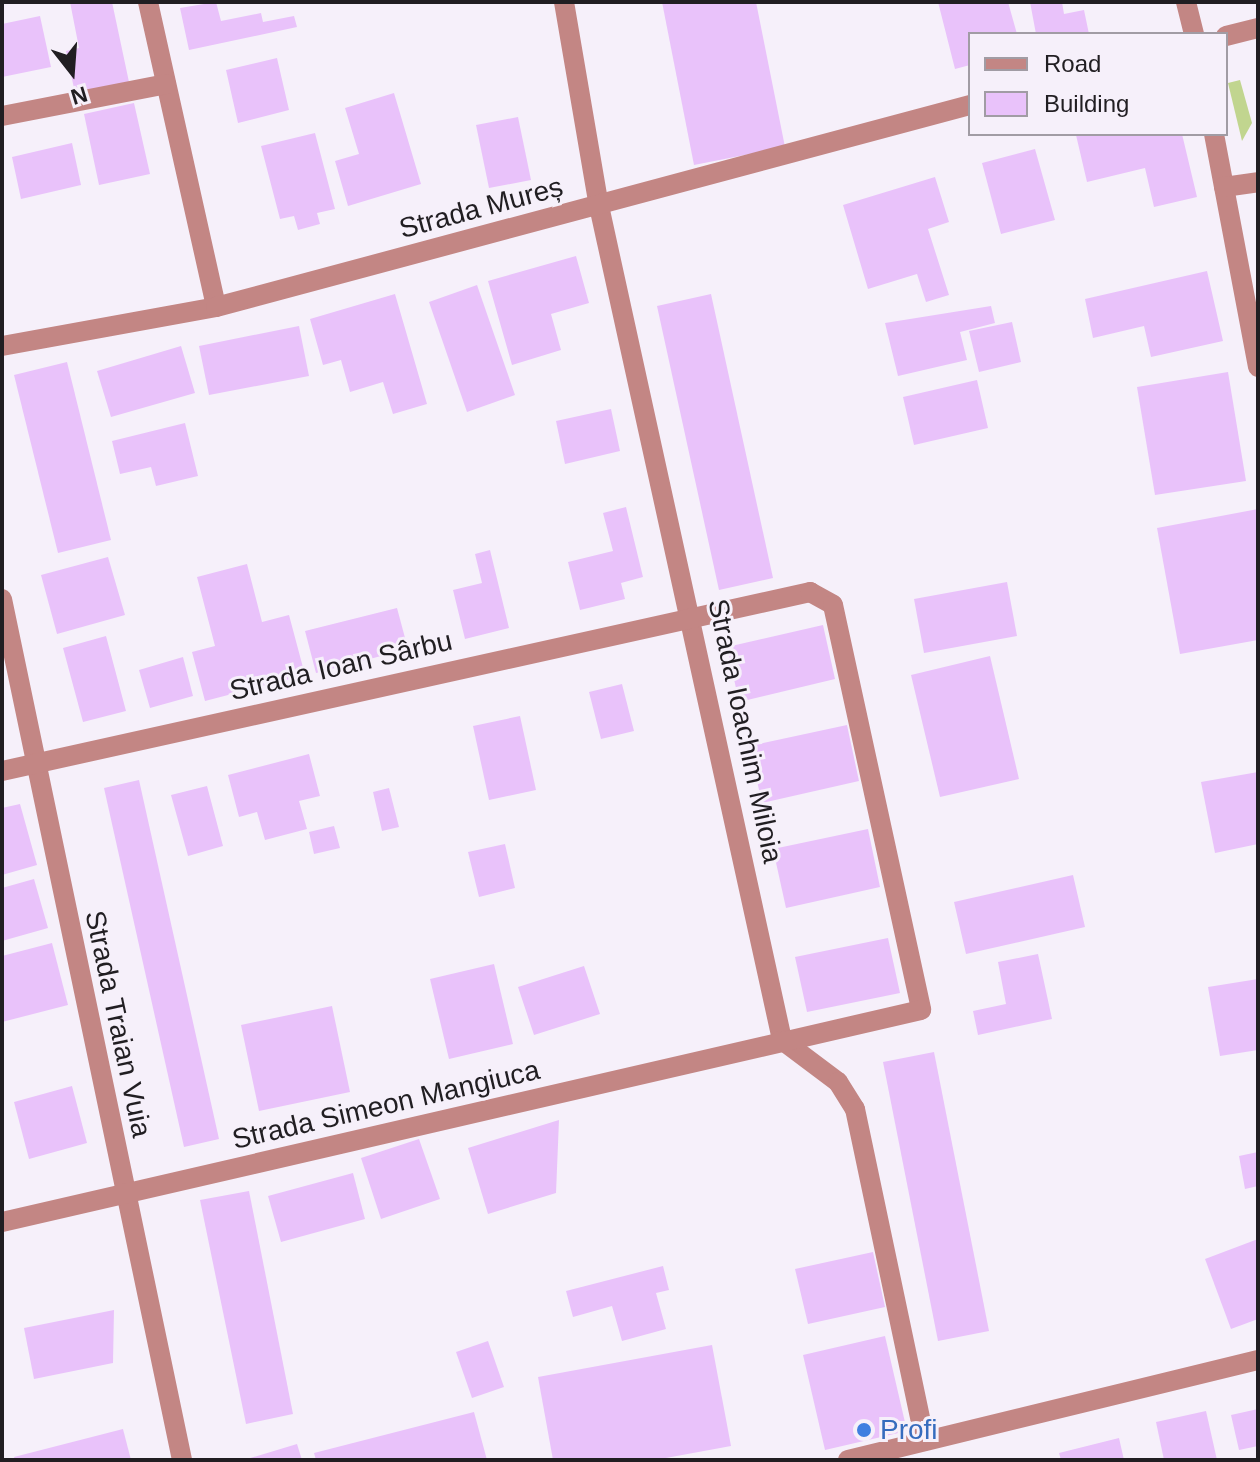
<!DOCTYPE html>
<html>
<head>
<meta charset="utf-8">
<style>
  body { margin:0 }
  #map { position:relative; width:1260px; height:1462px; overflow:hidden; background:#f6f0fa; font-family:Arial,sans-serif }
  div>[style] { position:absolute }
  .green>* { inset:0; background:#c1d58f }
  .building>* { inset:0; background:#e9c2fa }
  .minor>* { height:20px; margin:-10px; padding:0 10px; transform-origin:10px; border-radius:10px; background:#c38684 }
  .dots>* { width:22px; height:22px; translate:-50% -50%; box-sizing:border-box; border:4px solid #f6f0fa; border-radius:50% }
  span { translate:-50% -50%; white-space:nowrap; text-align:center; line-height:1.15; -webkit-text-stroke:6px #f6f0fa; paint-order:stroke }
  .street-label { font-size:28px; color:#211e22 }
  .shop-label { font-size:28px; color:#366cbe }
  .left { translate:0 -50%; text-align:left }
  .frame { position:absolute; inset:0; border:4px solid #211e22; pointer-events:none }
  .legend { position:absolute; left:968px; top:32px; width:260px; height:104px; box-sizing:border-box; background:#f6f0fa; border:2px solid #a19ca4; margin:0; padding:10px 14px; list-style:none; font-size:24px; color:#211e22 }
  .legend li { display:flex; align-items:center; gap:16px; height:40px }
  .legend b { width:40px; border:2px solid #a19ca4 }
  .north { position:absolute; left:32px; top:32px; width:80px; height:80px; -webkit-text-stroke:6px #f6f0fa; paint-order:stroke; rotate:163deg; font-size:22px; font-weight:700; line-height:32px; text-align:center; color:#211e22 }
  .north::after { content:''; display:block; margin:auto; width:28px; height:36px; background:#211e22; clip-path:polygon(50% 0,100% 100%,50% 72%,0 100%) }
</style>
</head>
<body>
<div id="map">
  <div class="green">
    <i style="clip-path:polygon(1240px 80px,1252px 123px,1242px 141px,1228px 83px)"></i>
  </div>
  <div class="building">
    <i style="clip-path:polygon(70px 2px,112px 2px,129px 82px,75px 93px,66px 51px,79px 48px)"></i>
    <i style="clip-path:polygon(216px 2px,221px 21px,261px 13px,263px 22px,294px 16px,297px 27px,189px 50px,180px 8px)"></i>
    <i style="clip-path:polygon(662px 2px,756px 2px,785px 147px,694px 165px)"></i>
    <i style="clip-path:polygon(938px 2px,1008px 2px,1017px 34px,970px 34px,970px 65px,955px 69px)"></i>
    <i style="clip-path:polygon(1030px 2px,1062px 2px,1064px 14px,1084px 10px,1089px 34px,1036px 34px)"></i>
    <i style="clip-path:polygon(40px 16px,51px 67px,2px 77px,2px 24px)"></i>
    <i style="clip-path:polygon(277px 58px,289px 110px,238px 123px,226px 70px)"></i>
    <i style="clip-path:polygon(394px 93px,421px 184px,348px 206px,335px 161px,359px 154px,345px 108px)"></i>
    <i style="clip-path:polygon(134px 103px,150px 174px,99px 185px,84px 114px)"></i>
    <i style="clip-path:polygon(518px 117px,531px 180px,489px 188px,476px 125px)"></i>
    <i style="clip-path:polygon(315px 133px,335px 209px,317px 213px,320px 224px,298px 230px,294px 216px,280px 219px,261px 146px)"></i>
    <i style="clip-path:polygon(1182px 134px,1197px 197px,1154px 207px,1145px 168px,1087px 182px,1076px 135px)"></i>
    <i style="clip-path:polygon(72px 143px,81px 185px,21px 199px,12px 157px)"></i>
    <i style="clip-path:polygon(1035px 149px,1055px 220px,1001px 234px,982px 163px)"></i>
    <i style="clip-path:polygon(935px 177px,949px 222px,928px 229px,949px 295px,926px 302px,917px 274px,868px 289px,843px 205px)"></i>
    <i style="clip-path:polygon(576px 256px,589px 303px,551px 314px,561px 350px,512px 365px,488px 281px)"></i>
    <i style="clip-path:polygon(1207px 271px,1223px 341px,1151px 357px,1144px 326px,1093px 338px,1085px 299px)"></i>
    <i style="clip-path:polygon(477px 285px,515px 395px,467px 412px,429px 302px)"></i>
    <i style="clip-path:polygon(395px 294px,427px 404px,393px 414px,383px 382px,350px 392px,341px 360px,323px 365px,310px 319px)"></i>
    <i style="clip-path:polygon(711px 294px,773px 578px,719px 590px,657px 306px)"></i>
    <i style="clip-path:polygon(991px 306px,995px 323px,960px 332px,967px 360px,898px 376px,885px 323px)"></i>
    <i style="clip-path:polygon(1012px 322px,1021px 362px,979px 372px,969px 331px)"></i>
    <i style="clip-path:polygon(299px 326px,309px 376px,209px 395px,199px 346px)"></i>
    <i style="clip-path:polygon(181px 346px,195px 393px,111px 417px,97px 371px)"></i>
    <i style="clip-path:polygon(67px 362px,111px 540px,58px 553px,14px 375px)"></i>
    <i style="clip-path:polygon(1228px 372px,1246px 481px,1155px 495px,1137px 387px)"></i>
    <i style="clip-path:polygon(977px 380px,988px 428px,914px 445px,903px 397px)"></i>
    <i style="clip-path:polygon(611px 409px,620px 451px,565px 464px,556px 421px)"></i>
    <i style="clip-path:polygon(185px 423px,198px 476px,156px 486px,151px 467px,120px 474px,112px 441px)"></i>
    <i style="clip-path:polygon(626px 507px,643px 577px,621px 583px,625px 599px,580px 610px,568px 562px,613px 551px,603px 513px)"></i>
    <i style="clip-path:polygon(1258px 509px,1258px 640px,1180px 654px,1157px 528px)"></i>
    <i style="clip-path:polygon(490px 550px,509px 628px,465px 639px,453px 590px,482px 583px,475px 554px)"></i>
    <i style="clip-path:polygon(108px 557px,125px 615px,57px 634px,41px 575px)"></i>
    <i style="clip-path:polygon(247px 564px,262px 622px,289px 615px,305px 675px,205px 701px,192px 652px,215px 646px,197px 577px)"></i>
    <i style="clip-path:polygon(1007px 582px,1017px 636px,924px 653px,914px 599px)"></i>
    <i style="clip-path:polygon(397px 608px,408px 649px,316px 673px,305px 631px)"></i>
    <i style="clip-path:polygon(823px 625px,835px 679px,739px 702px,727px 647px)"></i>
    <i style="clip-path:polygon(106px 636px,126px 711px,83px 722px,63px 648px)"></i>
    <i style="clip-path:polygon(990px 656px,1019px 779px,940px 797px,911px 675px)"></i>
    <i style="clip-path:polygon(183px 657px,193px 696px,150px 708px,139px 670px)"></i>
    <i style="clip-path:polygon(622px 684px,634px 731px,601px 739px,589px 692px)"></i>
    <i style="clip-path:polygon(520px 716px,536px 790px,489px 800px,473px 726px)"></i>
    <i style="clip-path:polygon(847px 725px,859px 781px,762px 803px,749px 746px)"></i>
    <i style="clip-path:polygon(309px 754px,320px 796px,299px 801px,307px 829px,265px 840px,257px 812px,239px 817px,228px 775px)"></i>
    <i style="clip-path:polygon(1258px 772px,1258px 844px,1215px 853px,1201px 782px)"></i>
    <i style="clip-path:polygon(139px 780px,219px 1139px,184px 1147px,104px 788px)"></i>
    <i style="clip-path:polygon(207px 786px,223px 846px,188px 856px,171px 795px)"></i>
    <i style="clip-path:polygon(389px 788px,399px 827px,382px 831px,373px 792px)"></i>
    <i style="clip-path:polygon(20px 804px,37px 865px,2px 875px,2px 808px)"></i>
    <i style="clip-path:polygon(334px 826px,340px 848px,314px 854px,309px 832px)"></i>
    <i style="clip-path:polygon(868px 829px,880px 887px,786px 908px,773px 849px)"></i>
    <i style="clip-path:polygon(505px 844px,515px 888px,479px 897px,468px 852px)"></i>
    <i style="clip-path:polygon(1073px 875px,1085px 927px,966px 954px,954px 902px)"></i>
    <i style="clip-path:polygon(34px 879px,48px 928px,2px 941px,2px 888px)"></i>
    <i style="clip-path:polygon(888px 938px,900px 993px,807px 1012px,795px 957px)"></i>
    <i style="clip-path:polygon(52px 943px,68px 1005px,2px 1022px,2px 956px)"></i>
    <i style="clip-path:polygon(1038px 954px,1052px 1019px,978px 1035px,973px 1011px,1006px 1004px,998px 962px)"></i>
    <i style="clip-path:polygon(494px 964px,513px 1044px,449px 1059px,430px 979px)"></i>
    <i style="clip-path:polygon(584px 966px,600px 1014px,534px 1035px,518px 987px)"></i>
    <i style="clip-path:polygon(1258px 979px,1258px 1050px,1220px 1056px,1208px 987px)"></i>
    <i style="clip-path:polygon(332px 1006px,350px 1092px,259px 1111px,241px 1025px)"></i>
    <i style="clip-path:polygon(934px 1052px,989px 1331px,938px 1341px,883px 1062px)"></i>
    <i style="clip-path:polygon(72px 1086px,87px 1143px,29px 1159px,14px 1102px)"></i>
    <i style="clip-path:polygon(559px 1120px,556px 1193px,488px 1214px,468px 1148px)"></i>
    <i style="clip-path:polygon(419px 1139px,440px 1199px,381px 1219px,361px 1158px)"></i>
    <i style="clip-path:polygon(1258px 1152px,1258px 1186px,1245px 1189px,1239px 1156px)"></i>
    <i style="clip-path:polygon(353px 1173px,365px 1219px,281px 1242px,268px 1196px)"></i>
    <i style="clip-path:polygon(249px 1191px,293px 1414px,246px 1424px,200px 1200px)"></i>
    <i style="clip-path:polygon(1258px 1239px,1258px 1319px,1231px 1329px,1205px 1259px)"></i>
    <i style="clip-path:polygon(873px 1252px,885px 1307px,808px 1324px,795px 1269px)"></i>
    <i style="clip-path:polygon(663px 1266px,669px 1290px,656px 1293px,666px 1329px,622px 1341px,612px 1306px,573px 1317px,566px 1291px)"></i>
    <i style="clip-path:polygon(114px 1310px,113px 1363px,34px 1379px,24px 1328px)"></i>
    <i style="clip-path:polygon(885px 1336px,907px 1431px,825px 1450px,803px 1355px)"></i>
    <i style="clip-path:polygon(488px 1341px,504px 1387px,472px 1398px,456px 1352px)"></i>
    <i style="clip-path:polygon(712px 1345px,731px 1446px,655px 1460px,553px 1460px,538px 1377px)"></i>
    <i style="clip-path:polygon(1258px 1409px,1258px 1446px,1239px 1450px,1231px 1415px)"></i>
    <i style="clip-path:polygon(1206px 1411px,1217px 1460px,1164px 1460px,1156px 1422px)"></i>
    <i style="clip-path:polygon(474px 1412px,487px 1460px,316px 1460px,314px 1453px)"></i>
    <i style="clip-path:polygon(123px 1429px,131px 1460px,15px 1460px,14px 1457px)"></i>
    <i style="clip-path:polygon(1119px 1438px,1124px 1460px,1061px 1460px,1059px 1453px)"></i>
    <i style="clip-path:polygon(297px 1444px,302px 1460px,247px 1460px,247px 1459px)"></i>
  </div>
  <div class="minor">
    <i style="left:148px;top:2px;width:312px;rotate:77.4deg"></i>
    <i style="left:564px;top:2px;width:207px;rotate:80.3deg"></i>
    <i style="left:599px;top:206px;width:854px;rotate:77.62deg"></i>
    <i style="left:782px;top:1040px;width:70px;rotate:36.9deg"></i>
    <i style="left:838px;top:1082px;width:32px;rotate:58deg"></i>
    <i style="left:855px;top:1109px;width:339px;rotate:78.1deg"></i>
    <i style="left:1186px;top:2px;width:33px;rotate:76deg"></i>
    <i style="left:1226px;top:36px;width:33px;rotate:-14deg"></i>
    <i style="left:2px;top:116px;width:167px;rotate:-11deg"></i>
    <i style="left:1214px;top:134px;width:237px;rotate:79.3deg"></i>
    <i style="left:1224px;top:187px;width:34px;rotate:-8deg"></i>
    <i style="left:2px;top:346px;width:218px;rotate:-10.3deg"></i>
    <i style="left:216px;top:307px;width:781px;rotate:-15deg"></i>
    <i style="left:2px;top:599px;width:880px;rotate:78.19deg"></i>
    <i style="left:2px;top:771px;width:828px;rotate:-12.49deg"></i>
    <i style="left:810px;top:592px;width:26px;rotate:29deg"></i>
    <i style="left:833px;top:605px;width:414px;rotate:77.7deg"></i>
    <i style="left:921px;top:1010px;width:943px;rotate:167.01deg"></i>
    <i style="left:848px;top:1460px;width:422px;rotate:-13.7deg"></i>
  </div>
  <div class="dots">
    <i style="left:864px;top:1430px;background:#3f7fe0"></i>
  </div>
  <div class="street-label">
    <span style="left:481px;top:208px;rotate:-15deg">Strada Mureș</span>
    <span style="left:341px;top:666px;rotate:-13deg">Strada Ioan Sârbu</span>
    <span style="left:745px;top:731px;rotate:78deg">Strada Ioachim Miloia</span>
    <span style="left:118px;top:1024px;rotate:78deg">Strada Traian Vuia</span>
    <span style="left:386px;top:1105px;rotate:-13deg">Strada Simeon Mangiuca</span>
  </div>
  <div class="shop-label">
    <span class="left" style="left:880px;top:1430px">Profi</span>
  </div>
  <div class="frame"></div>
  <ul class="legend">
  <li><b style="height:10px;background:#c38684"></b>Road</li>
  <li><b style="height:22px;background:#e9c2fa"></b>Building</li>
  </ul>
  <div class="north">N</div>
</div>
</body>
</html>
